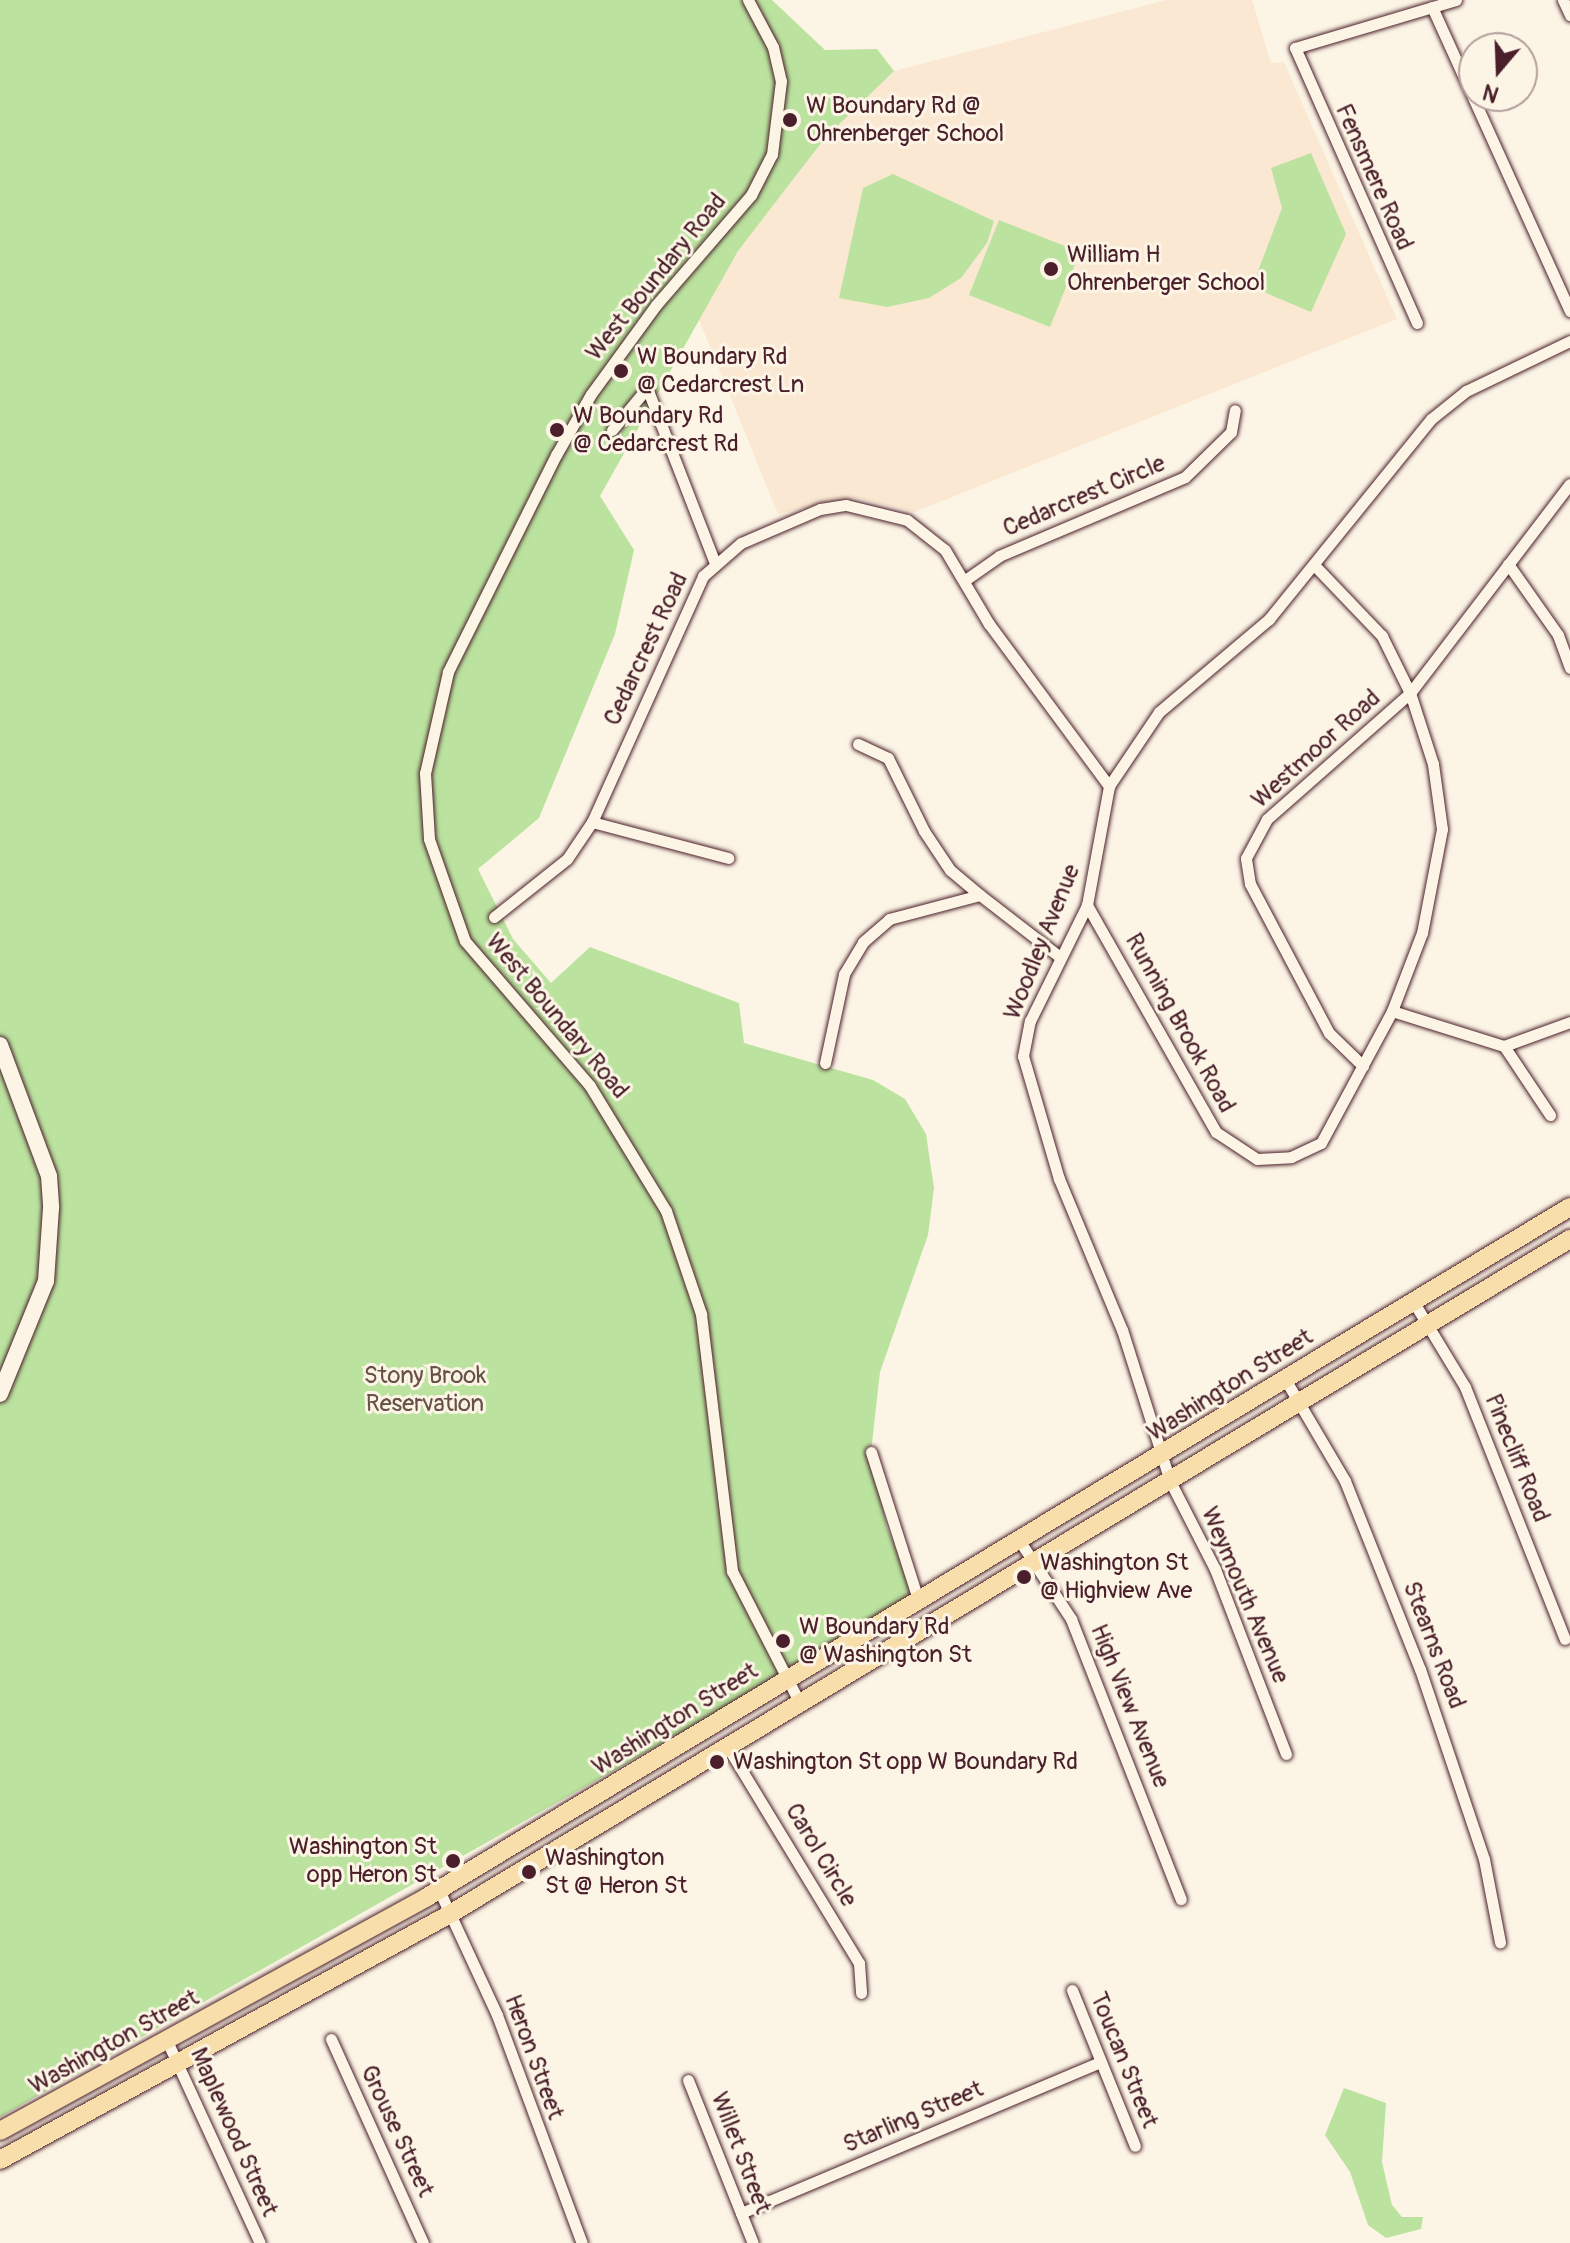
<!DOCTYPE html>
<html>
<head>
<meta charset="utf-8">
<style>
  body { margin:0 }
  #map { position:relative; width:1570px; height:2243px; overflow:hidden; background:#fcf5e5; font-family:Pangolin,sans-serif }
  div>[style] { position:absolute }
  .built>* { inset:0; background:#fae8d2 }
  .green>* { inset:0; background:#bbe39f }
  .roads { filter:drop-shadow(0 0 2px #4a1f2b) drop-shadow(0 0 2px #4a1f2b) }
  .street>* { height:11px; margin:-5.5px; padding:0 5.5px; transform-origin:5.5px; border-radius:5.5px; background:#fcf5e5 }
  .secondary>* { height:16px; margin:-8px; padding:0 8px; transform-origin:8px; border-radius:8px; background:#fcf5e5 }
  .primary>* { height:18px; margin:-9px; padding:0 9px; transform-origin:9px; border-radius:9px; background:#f8deab }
  .dots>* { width:22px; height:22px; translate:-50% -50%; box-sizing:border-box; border:4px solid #fcf5e5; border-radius:50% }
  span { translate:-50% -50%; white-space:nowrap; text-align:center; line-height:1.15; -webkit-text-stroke:6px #fcf5e5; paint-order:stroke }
  .poi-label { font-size:24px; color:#4a1f2b }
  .left { translate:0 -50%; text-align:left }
  .right { translate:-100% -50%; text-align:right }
  .street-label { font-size:24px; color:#4a1f2b }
  .park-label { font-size:24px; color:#665048 }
  .north { position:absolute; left:1458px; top:32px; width:80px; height:80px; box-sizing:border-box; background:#fcf5e5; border:2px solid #b59f9b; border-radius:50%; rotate:199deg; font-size:22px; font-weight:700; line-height:32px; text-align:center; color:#4a1f2b }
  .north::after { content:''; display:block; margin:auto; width:28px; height:36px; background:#4a1f2b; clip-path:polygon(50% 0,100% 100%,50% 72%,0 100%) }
</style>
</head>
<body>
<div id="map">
  <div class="built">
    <i style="clip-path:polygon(1166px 0,1252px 0,1271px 63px,1284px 62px,1397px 319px,915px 512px,855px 498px,778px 514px,697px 315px,738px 251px,825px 138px,894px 71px)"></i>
  </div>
  <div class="green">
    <i style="clip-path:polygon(0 0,772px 0,825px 50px,877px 49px,894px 71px,825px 138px,738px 251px,600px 496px,634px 550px,615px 634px,539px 818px,478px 869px,513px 939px,551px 983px,590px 947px,739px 1003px,744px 1043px,873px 1080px,905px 1099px,926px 1134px,934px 1188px,928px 1235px,880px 1372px,871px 1452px,887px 1528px,918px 1599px,0 2117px)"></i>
    <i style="clip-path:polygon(1311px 153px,1346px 234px,1311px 312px,1252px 287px,1282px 208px,1271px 168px)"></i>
    <i style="clip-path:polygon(893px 174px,994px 221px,987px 243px,961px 278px,929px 298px,887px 307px,839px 298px,863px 188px)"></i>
    <i style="clip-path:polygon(999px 220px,1080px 252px,1050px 327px,969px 295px)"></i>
    <i style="clip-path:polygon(1344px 2088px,1386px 2103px,1382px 2162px,1392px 2205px,1402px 2217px,1423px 2217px,1421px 2229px,1386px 2238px,1368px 2225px,1350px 2172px,1325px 2135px)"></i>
  </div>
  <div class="roads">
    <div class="street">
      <i style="left:748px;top:0;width:53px;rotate:62deg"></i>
      <i style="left:773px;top:47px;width:35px;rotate:77deg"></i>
      <i style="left:781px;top:81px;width:74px;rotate:97deg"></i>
      <i style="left:772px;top:154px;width:46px;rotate:117.1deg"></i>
      <i style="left:751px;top:195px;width:145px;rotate:130.8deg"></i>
      <i style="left:656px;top:305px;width:110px;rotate:126.1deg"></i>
      <i style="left:591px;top:394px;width:70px;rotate:119.8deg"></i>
      <i style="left:556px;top:455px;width:242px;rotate:116.5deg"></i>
      <i style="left:448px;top:672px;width:104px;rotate:102.8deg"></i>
      <i style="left:425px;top:773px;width:66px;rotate:86.5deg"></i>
      <i style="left:429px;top:839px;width:108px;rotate:70.6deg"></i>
      <i style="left:465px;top:941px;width:191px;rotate:49.2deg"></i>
      <i style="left:590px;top:1086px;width:146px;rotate:58.7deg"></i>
      <i style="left:666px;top:1211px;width:109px;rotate:71.2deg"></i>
      <i style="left:701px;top:1314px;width:259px;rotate:83.1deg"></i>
      <i style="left:732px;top:1571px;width:151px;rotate:62.8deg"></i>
      <i style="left:1563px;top:0;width:17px;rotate:65deg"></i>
      <i style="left:1432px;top:7px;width:334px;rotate:65.6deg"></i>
      <i style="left:1417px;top:323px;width:301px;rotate:-113.9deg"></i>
      <i style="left:1295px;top:48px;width:168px;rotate:-16.6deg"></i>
      <i style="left:647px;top:388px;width:188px;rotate:68.8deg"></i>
      <i style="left:612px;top:430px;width:55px;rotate:-50.2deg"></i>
      <i style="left:1508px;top:564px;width:87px;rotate:54.8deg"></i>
      <i style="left:1558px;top:635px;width:35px;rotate:70deg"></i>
      <i style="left:968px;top:578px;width:38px;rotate:-35deg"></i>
      <i style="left:999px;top:556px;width:202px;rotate:-23deg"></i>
      <i style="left:1185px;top:477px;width:64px;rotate:-44.4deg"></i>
      <i style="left:1231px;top:432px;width:22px;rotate:-80deg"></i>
      <i style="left:858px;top:744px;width:33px;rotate:25deg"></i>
      <i style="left:888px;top:758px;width:81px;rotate:63.7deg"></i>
      <i style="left:924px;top:831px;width:47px;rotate:56.3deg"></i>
      <i style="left:950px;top:870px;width:39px;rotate:40deg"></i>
      <i style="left:592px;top:822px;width:141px;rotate:14.8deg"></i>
      <i style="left:1087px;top:905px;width:261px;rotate:60.4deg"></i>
      <i style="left:1216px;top:1132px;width:49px;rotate:33.4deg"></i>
      <i style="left:1257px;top:1159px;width:34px;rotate:-3deg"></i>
      <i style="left:1291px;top:1157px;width:33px;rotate:-25deg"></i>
      <i style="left:1321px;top:1143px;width:150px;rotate:-61.7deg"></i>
      <i style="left:1392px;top:1011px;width:84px;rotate:-69deg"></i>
      <i style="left:1422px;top:933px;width:106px;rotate:-79.1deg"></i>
      <i style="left:1442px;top:829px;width:66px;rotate:-97.9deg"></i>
      <i style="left:1433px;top:764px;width:75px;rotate:-107.9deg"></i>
      <i style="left:1410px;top:693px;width:64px;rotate:-116.2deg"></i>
      <i style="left:1382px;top:636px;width:95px;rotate:-133.7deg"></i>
      <i style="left:494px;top:917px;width:93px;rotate:-38.5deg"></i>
      <i style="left:567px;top:859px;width:45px;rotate:-56deg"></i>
      <i style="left:592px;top:822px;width:270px;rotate:-65.7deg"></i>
      <i style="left:703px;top:576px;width:50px;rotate:-41deg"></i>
      <i style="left:741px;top:543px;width:86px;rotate:-23.3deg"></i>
      <i style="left:820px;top:509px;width:26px;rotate:-9deg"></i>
      <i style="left:846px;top:505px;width:63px;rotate:13.8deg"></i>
      <i style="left:907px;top:520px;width:48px;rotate:38.3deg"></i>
      <i style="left:945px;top:550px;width:86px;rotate:59.3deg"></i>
      <i style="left:989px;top:624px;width:202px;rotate:53.5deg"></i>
      <i style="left:1392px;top:1011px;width:117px;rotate:17.4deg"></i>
      <i style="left:1504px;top:1046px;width:83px;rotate:56.3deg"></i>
      <i style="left:1504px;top:1046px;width:70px;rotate:-20deg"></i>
      <i style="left:825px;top:1063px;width:91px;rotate:-77.9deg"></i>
      <i style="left:844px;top:974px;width:37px;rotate:-59deg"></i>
      <i style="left:863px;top:942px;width:35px;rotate:-41deg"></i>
      <i style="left:889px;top:919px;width:94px;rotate:-14.8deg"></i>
      <i style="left:980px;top:895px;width:101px;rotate:37.8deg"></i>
      <i style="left:1363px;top:1066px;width:47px;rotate:-135.9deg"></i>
      <i style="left:1329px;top:1033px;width:169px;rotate:-117.9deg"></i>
      <i style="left:1250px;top:884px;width:26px;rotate:-99deg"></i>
      <i style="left:1246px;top:858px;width:44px;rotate:-61.7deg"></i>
      <i style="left:1267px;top:819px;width:191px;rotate:-41.4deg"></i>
      <i style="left:1410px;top:693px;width:263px;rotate:-52.6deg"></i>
      <i style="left:1413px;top:1301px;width:100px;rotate:58.8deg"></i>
      <i style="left:1465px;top:1387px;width:271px;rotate:68.4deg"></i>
      <i style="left:1285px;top:1379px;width:118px;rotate:59.5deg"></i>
      <i style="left:1345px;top:1481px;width:202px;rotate:68.3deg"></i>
      <i style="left:1420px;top:1669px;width:200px;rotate:71.4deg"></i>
      <i style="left:1484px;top:1859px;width:85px;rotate:79.1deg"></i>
      <i style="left:871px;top:1452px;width:154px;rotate:72.3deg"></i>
      <i style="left:1019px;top:1540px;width:95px;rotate:56.6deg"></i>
      <i style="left:1071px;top:1619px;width:301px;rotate:68.6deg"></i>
      <i style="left:727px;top:1746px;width:254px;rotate:58.7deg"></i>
      <i style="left:859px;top:1963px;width:30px;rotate:86deg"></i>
      <i style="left:1286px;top:1754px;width:198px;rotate:-111deg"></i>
      <i style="left:1215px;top:1569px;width:99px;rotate:-117.1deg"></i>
      <i style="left:1170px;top:1481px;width:158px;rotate:-107.6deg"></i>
      <i style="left:1122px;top:1330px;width:164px;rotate:-112.6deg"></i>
      <i style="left:1059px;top:1179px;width:128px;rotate:-106.3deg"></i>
      <i style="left:1023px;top:1056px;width:36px;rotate:-79deg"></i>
      <i style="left:1030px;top:1021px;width:129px;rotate:-63.8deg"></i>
      <i style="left:1087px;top:905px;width:121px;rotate:-79.5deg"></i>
      <i style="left:1109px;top:786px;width:89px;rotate:-56deg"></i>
      <i style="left:1159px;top:712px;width:144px;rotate:-40.2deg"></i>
      <i style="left:1269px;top:619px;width:257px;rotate:-51deg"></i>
      <i style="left:1431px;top:419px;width:45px;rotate:-38.7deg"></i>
      <i style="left:1466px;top:391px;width:115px;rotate:-25.7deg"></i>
      <i style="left:439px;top:1890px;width:138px;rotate:65.1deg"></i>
      <i style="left:497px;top:2015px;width:243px;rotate:69.6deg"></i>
      <i style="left:1072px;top:1990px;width:168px;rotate:68deg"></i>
      <i style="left:331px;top:2039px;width:224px;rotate:65.7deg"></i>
      <i style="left:167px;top:2041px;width:222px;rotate:65.3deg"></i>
      <i style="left:688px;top:2080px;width:175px;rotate:68.3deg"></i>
      <i style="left:741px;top:2213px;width:390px;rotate:-22.8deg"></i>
    </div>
    <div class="secondary">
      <i style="left:0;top:1045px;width:140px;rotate:69.5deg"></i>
      <i style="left:49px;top:1176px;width:32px;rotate:86deg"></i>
      <i style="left:51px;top:1208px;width:73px;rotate:93.9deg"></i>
      <i style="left:46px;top:1281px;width:122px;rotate:112.2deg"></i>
    </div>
    <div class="primary">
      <i style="left:0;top:2131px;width:487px;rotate:-28.7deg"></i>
      <i style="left:427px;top:1897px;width:1335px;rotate:-31.12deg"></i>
      <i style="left:0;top:2160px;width:513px;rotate:-28.66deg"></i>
      <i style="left:450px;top:1914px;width:1308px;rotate:-31.08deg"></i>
    </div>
  </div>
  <div class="dots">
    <i style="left:790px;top:120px;background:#4a1f2b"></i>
    <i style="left:1051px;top:269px;background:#4a1f2b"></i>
    <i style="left:621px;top:371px;background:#4a1f2b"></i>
    <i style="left:557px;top:430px;background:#4a1f2b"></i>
    <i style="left:1024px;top:1577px;background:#4a1f2b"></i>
    <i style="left:783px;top:1641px;background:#4a1f2b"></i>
    <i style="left:717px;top:1762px;background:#4a1f2b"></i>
    <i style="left:453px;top:1861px;background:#4a1f2b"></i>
    <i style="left:529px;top:1872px;background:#4a1f2b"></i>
  </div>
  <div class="poi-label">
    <span class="left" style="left:806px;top:120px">W Boundary Rd @<br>Ohrenberger School</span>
    <span class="left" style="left:1067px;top:269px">William H<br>Ohrenberger School</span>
    <span class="left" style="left:637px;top:371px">W Boundary Rd<br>@ Cedarcrest Ln</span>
    <span class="left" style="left:573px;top:430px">W Boundary Rd<br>@ Cedarcrest Rd</span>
    <span class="left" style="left:1040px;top:1577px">Washington St<br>@ Highview Ave</span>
    <span class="left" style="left:799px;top:1641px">W Boundary Rd<br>@ Washington St</span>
    <span class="left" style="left:733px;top:1762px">Washington St opp W Boundary Rd</span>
    <span class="right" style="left:437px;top:1861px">Washington St<br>opp Heron St</span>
    <span class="left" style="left:545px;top:1872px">Washington<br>St @ Heron St</span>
  </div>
  <div class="street-label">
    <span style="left:1374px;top:177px;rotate:66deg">Fensmere Road</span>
    <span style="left:656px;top:277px;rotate:-51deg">West Boundary Road</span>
    <span style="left:1084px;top:496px;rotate:-23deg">Cedarcrest Circle</span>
    <span style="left:646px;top:649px;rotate:-65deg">Cedarcrest Road</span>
    <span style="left:1316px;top:749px;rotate:-42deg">Westmoor Road</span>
    <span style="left:1042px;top:942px;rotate:-68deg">Woodley Avenue</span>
    <span style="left:557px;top:1016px;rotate:50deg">West Boundary Road</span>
    <span style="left:1180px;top:1023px;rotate:61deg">Running Brook Road</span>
    <span style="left:1230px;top:1385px;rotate:-32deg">Washington Street</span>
    <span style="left:1517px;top:1458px;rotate:68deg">Pinecliff Road</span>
    <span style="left:1245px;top:1595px;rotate:67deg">Weymouth Avenue</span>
    <span style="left:1434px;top:1645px;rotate:69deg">Stearns Road</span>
    <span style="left:1130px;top:1706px;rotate:68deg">High View Avenue</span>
    <span style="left:675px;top:1719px;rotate:-32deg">Washington Street</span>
    <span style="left:821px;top:1855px;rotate:59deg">Carol Circle</span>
    <span style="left:114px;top:2042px;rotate:-29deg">Washington Street</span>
    <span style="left:534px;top:2057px;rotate:70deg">Heron Street</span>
    <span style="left:1124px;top:2060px;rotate:68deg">Toucan Street</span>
    <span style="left:913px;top:2117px;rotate:-23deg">Starling Street</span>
    <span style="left:397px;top:2131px;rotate:65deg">Grouse Street</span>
    <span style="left:234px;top:2132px;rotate:66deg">Maplewood Street</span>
    <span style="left:741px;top:2153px;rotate:69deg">Willet Street</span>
  </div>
  <div class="park-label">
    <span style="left:425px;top:1390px">Stony Brook<br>Reservation</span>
  </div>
  <div class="north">N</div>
</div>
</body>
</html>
